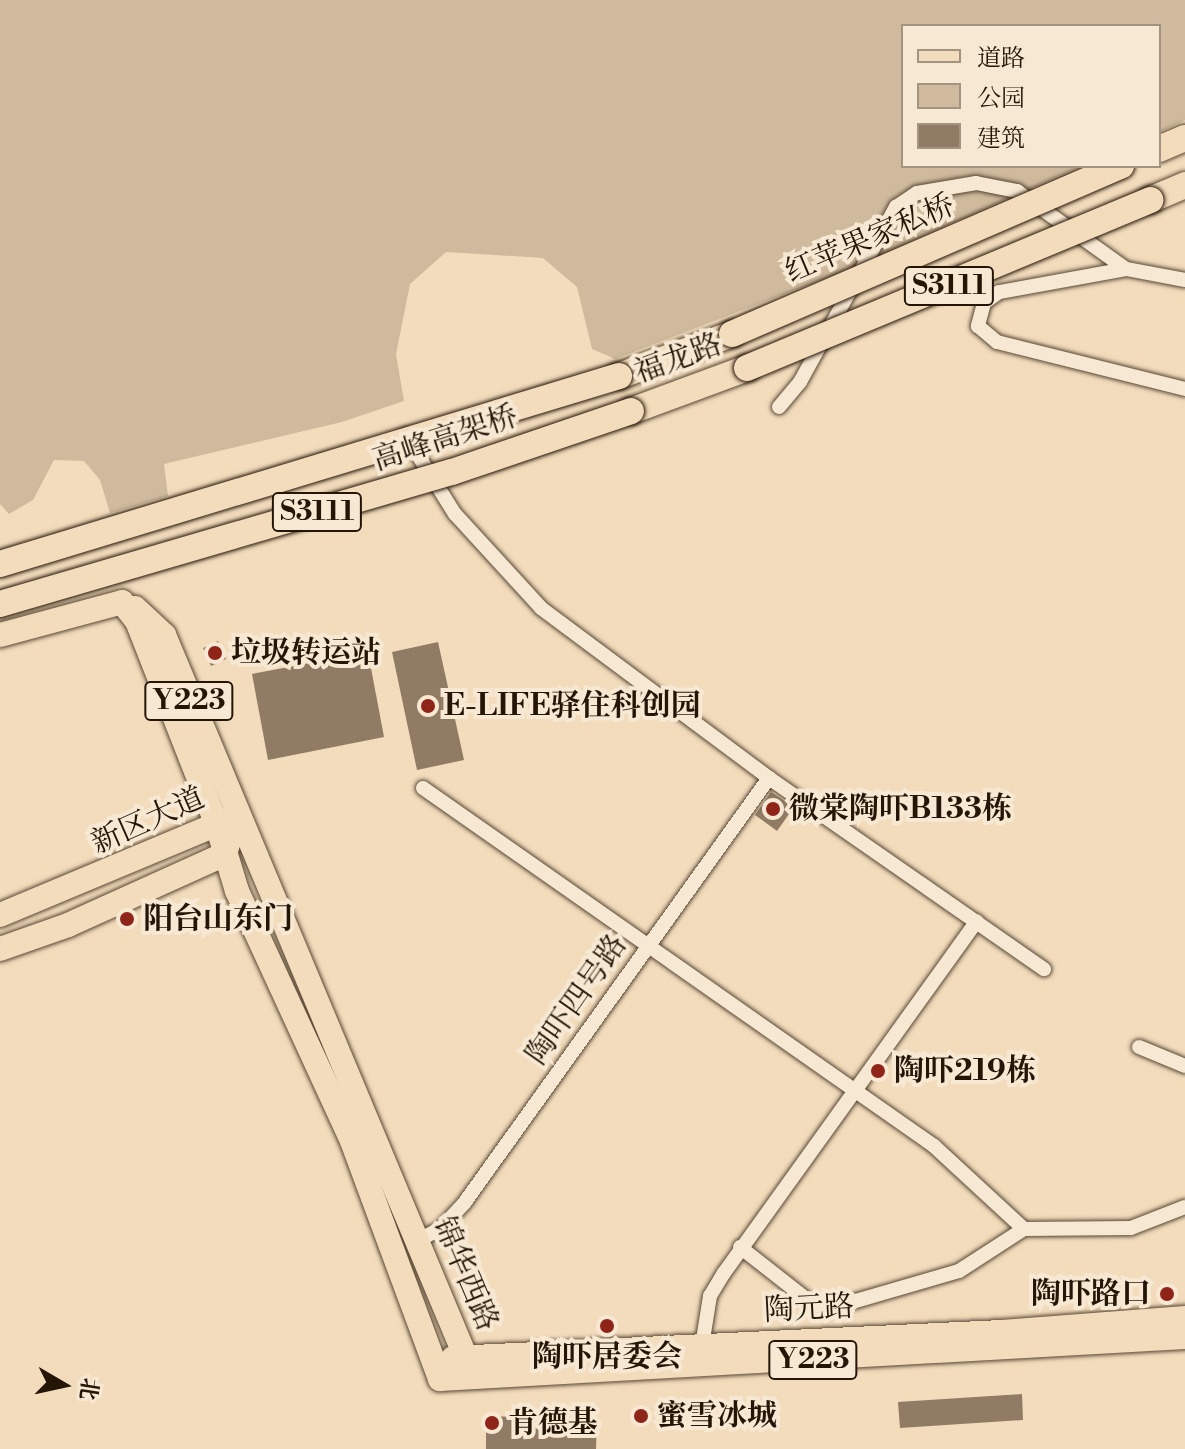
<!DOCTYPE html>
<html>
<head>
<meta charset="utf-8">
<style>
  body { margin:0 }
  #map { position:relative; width:1185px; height:1449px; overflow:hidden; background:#f2dcbc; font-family:"Libre Bodoni","Noto Serif SC",serif }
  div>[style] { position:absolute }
  .green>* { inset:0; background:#cfba9d }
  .building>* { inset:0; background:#907c65 }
  .roads { filter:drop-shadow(0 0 2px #584734) drop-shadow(0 0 2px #584734) }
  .street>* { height:14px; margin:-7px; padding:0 7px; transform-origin:7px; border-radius:7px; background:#f7e8d3 }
  .primary>* { height:24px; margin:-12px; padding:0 12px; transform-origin:12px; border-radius:12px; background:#f2dcbc }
  .highway>* { height:26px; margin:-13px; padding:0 13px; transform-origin:13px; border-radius:13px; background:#f2dcbc }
  .bridges { filter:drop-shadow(0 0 2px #251507) drop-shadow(0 0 2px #251507) }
  .highway-bridge>* { height:26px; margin:-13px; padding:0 13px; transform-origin:13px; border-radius:13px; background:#f2dcbc }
  .dots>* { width:22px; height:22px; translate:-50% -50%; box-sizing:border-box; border:4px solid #f7e8d3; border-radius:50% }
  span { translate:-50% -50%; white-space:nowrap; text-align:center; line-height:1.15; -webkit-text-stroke:8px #f7e8d3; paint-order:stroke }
  .shield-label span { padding:2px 6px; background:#f7e8d3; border:2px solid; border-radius:6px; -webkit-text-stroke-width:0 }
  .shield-label { font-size:28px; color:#251507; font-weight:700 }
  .street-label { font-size:30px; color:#251507 }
  .poi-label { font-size:30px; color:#251507; font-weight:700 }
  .left { translate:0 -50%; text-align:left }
  .right { translate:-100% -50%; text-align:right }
  .legend { position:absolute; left:901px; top:24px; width:260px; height:144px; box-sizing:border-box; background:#f7e8d3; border:2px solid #a39481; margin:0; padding:10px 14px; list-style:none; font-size:24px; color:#251507 }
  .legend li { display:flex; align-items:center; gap:16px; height:40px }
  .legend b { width:40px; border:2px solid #a39481 }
  .north { position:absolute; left:24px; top:1345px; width:80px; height:80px; -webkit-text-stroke:6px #f7e8d3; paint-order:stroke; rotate:99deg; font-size:22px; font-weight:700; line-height:32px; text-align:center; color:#251507 }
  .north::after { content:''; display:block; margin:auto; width:28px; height:36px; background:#251507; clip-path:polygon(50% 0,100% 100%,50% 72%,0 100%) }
</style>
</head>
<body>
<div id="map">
  <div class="green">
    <i style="clip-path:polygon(0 0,1185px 0,1185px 120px,1159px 132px,1159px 26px,903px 26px,903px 166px,1081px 166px,831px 276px,615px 359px,592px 349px,577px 287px,543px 258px,446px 252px,410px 284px,396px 354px,404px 401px,342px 422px,164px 464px,168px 496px,110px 513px,100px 480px,84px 461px,54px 460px,33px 500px,9px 514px,0 504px)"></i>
  </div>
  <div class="building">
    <i style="clip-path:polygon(218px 641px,226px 659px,211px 666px,203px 648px)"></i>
    <i style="clip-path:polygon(438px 642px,464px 760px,417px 770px,392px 652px)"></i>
    <i style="clip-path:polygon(368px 652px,384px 737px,268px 760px,252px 674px)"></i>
    <i style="clip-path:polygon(771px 792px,794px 807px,777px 831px,755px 815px)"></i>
    <i style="clip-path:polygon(1022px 1394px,1023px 1420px,900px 1428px,898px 1402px)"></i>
    <i style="clip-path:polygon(486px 1416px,597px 1419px,596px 1449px,486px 1449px)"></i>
  </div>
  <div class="roads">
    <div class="street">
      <i style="left:1185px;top:280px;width:60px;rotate:-169.4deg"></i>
      <i style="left:1126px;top:269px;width:129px;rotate:169.7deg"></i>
      <i style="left:999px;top:292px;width:19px;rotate:144deg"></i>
      <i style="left:984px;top:303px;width:24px;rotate:105deg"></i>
      <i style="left:978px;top:326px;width:25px;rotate:40deg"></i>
      <i style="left:997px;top:342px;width:194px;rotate:14deg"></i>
      <i style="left:779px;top:407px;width:33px;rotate:-50deg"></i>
      <i style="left:800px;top:382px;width:200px;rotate:-61.3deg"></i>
      <i style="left:896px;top:207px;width:25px;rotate:-34deg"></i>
      <i style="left:917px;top:193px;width:60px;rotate:-9.6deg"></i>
      <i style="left:976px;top:183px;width:42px;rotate:11deg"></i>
      <i style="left:1017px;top:191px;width:134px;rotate:35.6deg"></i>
      <i style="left:406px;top:436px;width:92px;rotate:57.9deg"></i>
      <i style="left:455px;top:514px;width:127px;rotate:47.5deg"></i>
      <i style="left:541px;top:608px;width:284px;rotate:36.7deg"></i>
      <i style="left:769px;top:778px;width:335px;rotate:34.8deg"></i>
      <i style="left:423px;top:788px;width:624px;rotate:35.01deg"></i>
      <i style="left:934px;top:1146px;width:122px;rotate:42.7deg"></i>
      <i style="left:1139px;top:1047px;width:50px;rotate:22.4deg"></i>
      <i style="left:417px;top:1241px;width:27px;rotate:-28deg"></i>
      <i style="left:441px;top:1228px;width:35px;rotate:-47deg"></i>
      <i style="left:465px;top:1202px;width:522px;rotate:-54.36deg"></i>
      <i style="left:740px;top:1247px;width:94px;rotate:38.1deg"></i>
      <i style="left:814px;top:1305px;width:21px;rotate:5deg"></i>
      <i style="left:835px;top:1307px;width:129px;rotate:-16.2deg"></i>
      <i style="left:959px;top:1271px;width:77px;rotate:-32.9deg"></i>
      <i style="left:1024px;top:1229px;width:107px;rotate:-0.5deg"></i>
      <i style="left:1131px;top:1228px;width:58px;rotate:-21.3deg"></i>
      <i style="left:702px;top:1346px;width:51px;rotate:-80.9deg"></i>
      <i style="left:710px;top:1296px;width:27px;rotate:-59deg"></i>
      <i style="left:724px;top:1273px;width:433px;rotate:-54.3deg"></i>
    </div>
    <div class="primary">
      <i style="left:122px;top:602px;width:24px;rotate:52deg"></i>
      <i style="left:137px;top:621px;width:219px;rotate:68.6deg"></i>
      <i style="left:217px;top:825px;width:69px;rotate:73.1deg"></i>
      <i style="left:237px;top:891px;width:275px;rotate:65.3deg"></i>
      <i style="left:352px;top:1141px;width:254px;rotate:69.7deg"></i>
      <i style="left:135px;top:608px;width:40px;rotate:43deg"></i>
      <i style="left:164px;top:635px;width:784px;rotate:67.33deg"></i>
      <i style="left:0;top:635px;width:126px;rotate:-15.1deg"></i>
      <i style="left:0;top:915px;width:249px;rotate:-22.7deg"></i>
      <i style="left:0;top:949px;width:72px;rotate:-19.4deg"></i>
      <i style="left:68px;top:925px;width:172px;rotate:-24.3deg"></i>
      <i style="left:225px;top:854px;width:17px;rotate:-73deg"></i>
      <i style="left:453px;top:1358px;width:550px;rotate:-2.71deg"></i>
      <i style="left:1002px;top:1332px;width:184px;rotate:-4.4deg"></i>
      <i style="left:440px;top:1379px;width:746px;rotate:-3.23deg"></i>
    </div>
    <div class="highway">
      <i style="left:1159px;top:149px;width:28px;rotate:-23deg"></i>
      <i style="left:1150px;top:200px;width:38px;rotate:-23deg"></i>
      <i style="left:619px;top:376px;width:121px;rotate:-20.4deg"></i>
      <i style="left:631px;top:411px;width:124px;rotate:-20.3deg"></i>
    </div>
  </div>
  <div class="bridges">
    <div class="highway-bridge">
      <i style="left:732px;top:334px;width:424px;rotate:-23.4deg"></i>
      <i style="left:747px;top:368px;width:437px;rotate:-22.6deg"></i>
      <i style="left:0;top:564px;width:647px;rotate:-16.89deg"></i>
      <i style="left:0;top:604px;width:471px;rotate:-16.3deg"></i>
      <i style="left:452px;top:472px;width:189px;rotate:-18.8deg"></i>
    </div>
  </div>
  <div class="dots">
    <i style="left:215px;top:653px;background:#8f2418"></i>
    <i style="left:428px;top:706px;background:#8f2418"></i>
    <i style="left:773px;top:809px;background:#8f2418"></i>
    <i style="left:127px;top:919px;background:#8f2418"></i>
    <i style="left:878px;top:1071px;background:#8f2418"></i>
    <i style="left:1167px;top:1294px;background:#8f2418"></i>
    <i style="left:607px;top:1326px;background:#8f2418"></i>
    <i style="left:641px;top:1416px;background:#8f2418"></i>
    <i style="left:492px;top:1423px;background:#8f2418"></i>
  </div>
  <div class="shield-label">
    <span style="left:949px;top:286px">S3111</span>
    <span style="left:317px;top:512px">S3111</span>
    <span style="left:189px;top:701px">Y223</span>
    <span style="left:813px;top:1360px">Y223</span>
  </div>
  <div class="street-label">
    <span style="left:870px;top:239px;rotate:-23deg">红苹果家私桥</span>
    <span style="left:678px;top:359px;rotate:-20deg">福龙路</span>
    <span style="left:445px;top:439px;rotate:-18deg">高峰高架桥</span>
    <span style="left:148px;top:821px;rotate:-24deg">新区大道</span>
    <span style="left:577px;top:1000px;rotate:-55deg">陶吓四号路</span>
    <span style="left:465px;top:1274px;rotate:67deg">锦华西路</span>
    <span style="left:809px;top:1309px;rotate:-3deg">陶元路</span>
  </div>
  <div class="poi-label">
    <span class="left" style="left:231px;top:653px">垃圾转运站</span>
    <span class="left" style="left:444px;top:706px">E-LIFE驿住科创园</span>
    <span class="left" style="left:789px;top:809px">微棠陶吓B133栋</span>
    <span class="left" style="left:143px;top:919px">阳台山东门</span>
    <span class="left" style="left:894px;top:1071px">陶吓219栋</span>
    <span class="right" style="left:1151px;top:1294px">陶吓路口</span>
    <span style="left:607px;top:1357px">陶吓居委会</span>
    <span class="left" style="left:657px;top:1416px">蜜雪冰城</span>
    <span class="left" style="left:508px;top:1423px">肯德基</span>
  </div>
  <ul class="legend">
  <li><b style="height:10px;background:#f2dcbc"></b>道路</li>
  <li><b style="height:22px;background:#cfba9d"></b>公园</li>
  <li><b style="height:22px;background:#907c65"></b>建筑</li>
  </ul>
  <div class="north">北</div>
</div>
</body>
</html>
